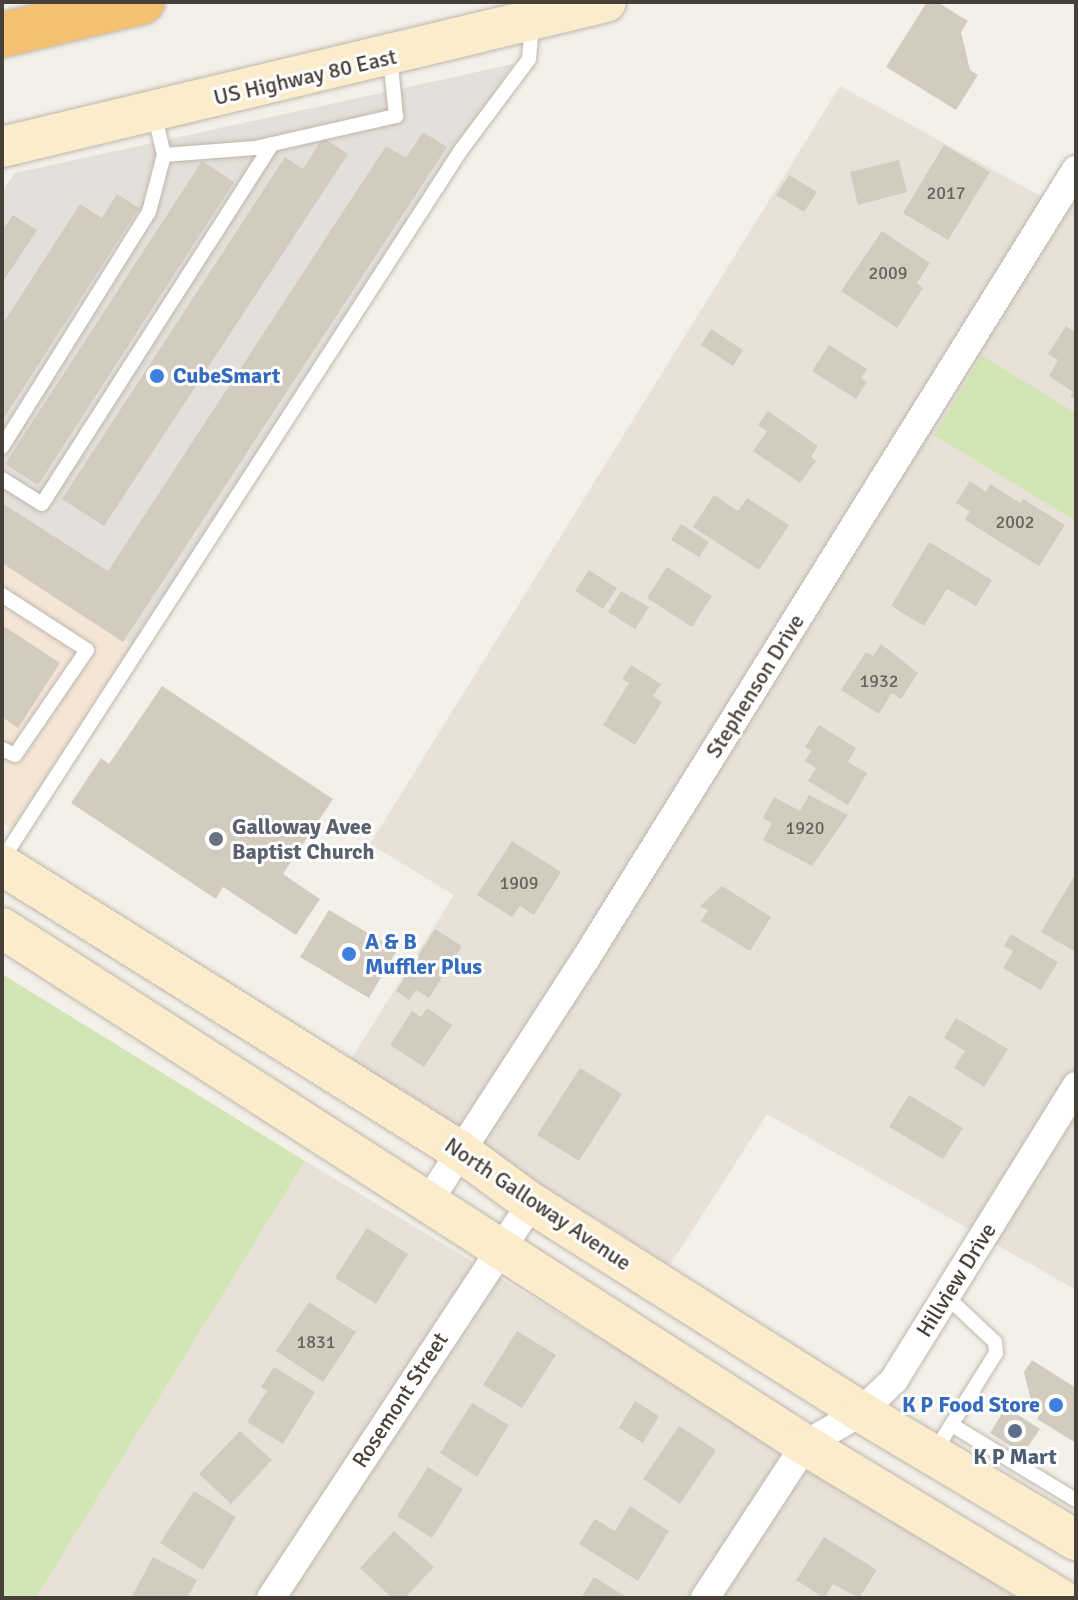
<!DOCTYPE html>
<html>
<head>
<meta charset="utf-8">
<style>
  body { margin:0 }
  #map { position:relative; width:1078px; height:1600px; overflow:hidden; background:#f3f0e9; font-family:Signika,sans-serif }
  div>[style] { position:absolute }
  .residential>* { inset:0; background:#e7e1d7 }
  .commercial>* { inset:0; background:#f4e5d6 }
  .industrial>* { inset:0; background:#e3dfda }
  .green>* { inset:0; background:#d2e5b4 }
  .building>* { inset:0; background:#d4cbbf }
  .roads { filter:drop-shadow(0 0 2px #beb7ac) drop-shadow(0 0 2px #beb7ac) }
  .lane>* { height:14px; margin:-7px; padding:0 7px; transform-origin:7px; border-radius:7px; background:#fff }
  .street>* { height:28px; margin:-14px; padding:0 14px; transform-origin:14px; border-radius:14px; background:#fff }
  .secondary>* { height:40px; margin:-20px; padding:0 20px; transform-origin:20px; border-radius:20px; background:#fbeccb }
  .highway>* { height:44px; margin:-22px; padding:0 22px; transform-origin:22px; border-radius:22px; background:#f4c173 }
  .dots>* { width:22px; height:22px; translate:-50% -50%; box-sizing:border-box; border:4px solid #fff; border-radius:50% }
  span { translate:-50% -50%; white-space:nowrap; text-align:center; line-height:1.15; -webkit-text-stroke:6px #fff; paint-order:stroke }
  .number-label { font-size:18px; color:#6a635a }
  .number-label span { -webkit-text-stroke-width:0 }
  .street-label { font-size:22px; color:#464038 }
  .shop-label { font-size:22px; color:#366cbe; font-weight:700 }
  .left { translate:0 -50%; text-align:left }
  .right { translate:-100% -50%; text-align:right }
  .worship-label { font-size:22px; color:#5b616d; font-weight:700 }
  .service-label { font-size:22px; color:#4e5e75; font-weight:700 }
  .frame { position:absolute; inset:0; border:4px solid #464038; pointer-events:none }
</style>
</head>
<body>
<div id="map">
  <div class="residential">
    <i style="clip-path:polygon(840px 86px,1068px 211px,1076px 200px,1076px 1290px,767px 1114px,670px 1265px,348px 1064px,454px 895px,370px 844px)"></i>
    <i style="clip-path:polygon(305px 1161px,828px 1475px,1018px 1598px,36px 1598px)"></i>
  </div>
  <div class="commercial">
    <i style="clip-path:polygon(2px 561px,137px 648px,18px 833px,2px 823px)"></i>
  </div>
  <div class="industrial">
    <i style="clip-path:polygon(513px 64px,137px 648px,2px 561px,2px 192px,15px 173px)"></i>
  </div>
  <div class="green">
    <i style="clip-path:polygon(982px 356px,1076px 413px,1076px 521px,934px 435px)"></i>
    <i style="clip-path:polygon(2px 974px,305px 1161px,36px 1598px,2px 1598px)"></i>
  </div>
  <div class="building">
    <i style="clip-path:polygon(927px 2px,937px 2px,968px 21px,961px 32px,970px 70px,978px 75px,956px 110px,886px 67px)"></i>
    <i style="clip-path:polygon(423px 132px,447px 147px,123px 642px,2px 563px,2px 503px,108px 571px,386px 146px,406px 158px)"></i>
    <i style="clip-path:polygon(323px 138px,348px 154px,104px 526px,62px 499px,285px 157px,303px 169px)"></i>
    <i style="clip-path:polygon(944px 145px,990px 172px,948px 240px,903px 213px)"></i>
    <i style="clip-path:polygon(899px 160px,907px 192px,858px 205px,850px 172px)"></i>
    <i style="clip-path:polygon(202px 161px,234px 182px,38px 485px,5px 464px)"></i>
    <i style="clip-path:polygon(789px 175px,817px 192px,804px 212px,776px 195px)"></i>
    <i style="clip-path:polygon(117px 194px,139px 208px,2px 421px,2px 325px,80px 204px,102px 218px)"></i>
    <i style="clip-path:polygon(13px 215px,37px 230px,2px 283px,2px 231px)"></i>
    <i style="clip-path:polygon(882px 231px,930px 263px,917px 283px,923px 288px,897px 328px,841px 291px)"></i>
    <i style="clip-path:polygon(1066px 326px,1076px 333px,1076px 400px,1070px 396px,1073px 392px,1049px 376px,1058px 360px,1048px 354px)"></i>
    <i style="clip-path:polygon(711px 329px,743px 350px,733px 366px,701px 345px)"></i>
    <i style="clip-path:polygon(829px 345px,867px 369px,861px 378px,867px 382px,856px 399px,812px 371px)"></i>
    <i style="clip-path:polygon(768px 411px,818px 446px,811px 457px,816px 461px,800px 483px,753px 451px,767px 431px,758px 425px)"></i>
    <i style="clip-path:polygon(970px 481px,986px 492px,990px 484px,1020px 503px,1023px 499px,1065px 525px,1039px 566px,965px 520px,970px 511px,956px 503px)"></i>
    <i style="clip-path:polygon(714px 495px,738px 511px,747px 498px,789px 525px,759px 570px,693px 527px)"></i>
    <i style="clip-path:polygon(681px 524px,709px 542px,699px 557px,671px 540px)"></i>
    <i style="clip-path:polygon(929px 542px,992px 580px,976px 606px,947px 589px,924px 626px,891px 606px)"></i>
    <i style="clip-path:polygon(667px 567px,712px 596px,692px 627px,647px 598px)"></i>
    <i style="clip-path:polygon(589px 570px,617px 588px,603px 609px,575px 591px)"></i>
    <i style="clip-path:polygon(621px 591px,649px 607px,635px 629px,608px 612px)"></i>
    <i style="clip-path:polygon(2px 625px,60px 663px,18px 728px,2px 717px)"></i>
    <i style="clip-path:polygon(881px 644px,918px 673px,901px 699px,892px 693px,879px 714px,841px 690px,866px 652px,873px 656px)"></i>
    <i style="clip-path:polygon(631px 665px,661px 684px,653px 696px,662px 702px,635px 745px,603px 725px,629px 683px,622px 679px)"></i>
    <i style="clip-path:polygon(162px 686px,333px 799px,283px 874px,320px 899px,296px 935px,223px 887px,216px 899px,71px 803px,101px 758px,109px 764px)"></i>
    <i style="clip-path:polygon(819px 725px,856px 748px,848px 762px,867px 773px,848px 805px,808px 781px,816px 768px,805px 761px,811px 751px,805px 747px)"></i>
    <i style="clip-path:polygon(809px 795px,848px 815px,812px 866px,763px 840px,772px 823px,763px 818px,774px 797px,800px 811px)"></i>
    <i style="clip-path:polygon(512px 841px,561px 872px,534px 915px,520px 906px,512px 917px,477px 895px)"></i>
    <i style="clip-path:polygon(1076px 873px,1076px 952px,1041px 932px)"></i>
    <i style="clip-path:polygon(722px 886px,771px 917px,750px 951px,701px 921px,708px 910px,700px 906px)"></i>
    <i style="clip-path:polygon(329px 910px,397px 950px,369px 998px,300px 957px)"></i>
    <i style="clip-path:polygon(435px 929px,462px 946px,429px 998px,416px 990px,409px 1000px,396px 991px)"></i>
    <i style="clip-path:polygon(1011px 934px,1058px 962px,1041px 990px,1003px 968px,1013px 951px,1004px 946px)"></i>
    <i style="clip-path:polygon(427px 1008px,452px 1025px,424px 1067px,390px 1045px,412px 1011px,421px 1017px)"></i>
    <i style="clip-path:polygon(956px 1018px,1008px 1049px,984px 1087px,954px 1068px,965px 1051px,944px 1038px)"></i>
    <i style="clip-path:polygon(580px 1068px,622px 1094px,579px 1161px,537px 1135px)"></i>
    <i style="clip-path:polygon(909px 1095px,963px 1128px,943px 1159px,889px 1127px)"></i>
    <i style="clip-path:polygon(367px 1228px,408px 1254px,376px 1304px,335px 1278px)"></i>
    <i style="clip-path:polygon(309px 1302px,356px 1332px,323px 1382px,276px 1351px)"></i>
    <i style="clip-path:polygon(517px 1331px,556px 1355px,522px 1408px,483px 1385px)"></i>
    <i style="clip-path:polygon(1032px 1360px,1076px 1388px,1076px 1443px,1037px 1419px,1043px 1409px,1031px 1401px,1024px 1372px)"></i>
    <i style="clip-path:polygon(274px 1367px,315px 1392px,283px 1444px,247px 1422px,267px 1391px,261px 1387px)"></i>
    <i style="clip-path:polygon(635px 1401px,659px 1416px,643px 1443px,619px 1428px)"></i>
    <i style="clip-path:polygon(472px 1403px,509px 1425px,477px 1477px,440px 1453px)"></i>
    <i style="clip-path:polygon(1006px 1407px,1040px 1429px,1023px 1454px,990px 1433px)"></i>
    <i style="clip-path:polygon(679px 1426px,716px 1450px,680px 1504px,643px 1479px)"></i>
    <i style="clip-path:polygon(240px 1431px,272px 1460px,231px 1504px,199px 1474px)"></i>
    <i style="clip-path:polygon(428px 1467px,463px 1489px,432px 1538px,397px 1516px)"></i>
    <i style="clip-path:polygon(194px 1491px,236px 1517px,203px 1570px,160px 1543px)"></i>
    <i style="clip-path:polygon(630px 1506px,669px 1531px,638px 1581px,579px 1544px,595px 1519px,615px 1531px)"></i>
    <i style="clip-path:polygon(394px 1531px,434px 1567px,405px 1598px,392px 1598px,360px 1568px)"></i>
    <i style="clip-path:polygon(824px 1537px,877px 1570px,859px 1598px,833px 1584px,824px 1598px,796px 1580px)"></i>
    <i style="clip-path:polygon(153px 1557px,197px 1580px,187px 1598px,131px 1598px)"></i>
    <i style="clip-path:polygon(594px 1577px,628px 1598px,581px 1598px)"></i>
  </div>
  <div class="roads">
    <div class="lane">
      <i style="left:154px;top:113px;width:43px;rotate:76.6deg"></i>
      <i style="left:164px;top:155px;width:91px;rotate:-4.4deg"></i>
      <i style="left:255px;top:148px;width:145px;rotate:-12.8deg"></i>
      <i style="left:396px;top:116px;width:59px;rotate:-95.8deg"></i>
      <i style="left:2px;top:447px;width:277px;rotate:-58deg"></i>
      <i style="left:149px;top:212px;width:59px;rotate:-75.3deg"></i>
      <i style="left:2px;top:479px;width:47px;rotate:32deg"></i>
      <i style="left:42px;top:504px;width:427px;rotate:-57.4deg"></i>
      <i style="left:2px;top:595px;width:101px;rotate:32.9deg"></i>
      <i style="left:87px;top:650px;width:127px;rotate:124.4deg"></i>
      <i style="left:15px;top:755px;width:14px;rotate:-155deg"></i>
      <i style="left:2px;top:860px;width:845px;rotate:-57.12deg"></i>
      <i style="left:461px;top:150px;width:114px;rotate:-53.2deg"></i>
      <i style="left:529px;top:59px;width:37px;rotate:-85deg"></i>
      <i style="left:952px;top:1425px;width:145px;rotate:31.2deg"></i>
      <i style="left:935px;top:1451px;width:115px;rotate:-58.1deg"></i>
      <i style="left:996px;top:1353px;width:11px;rotate:-95deg"></i>
      <i style="left:995px;top:1342px;width:67px;rotate:-136.8deg"></i>
    </div>
    <div class="street">
      <i style="left:430px;top:1199px;width:287px;rotate:-57.1deg"></i>
      <i style="left:586px;top:958px;width:928px;rotate:-58.13deg"></i>
      <i style="left:271px;top:1598px;width:473px;rotate:-56.6deg"></i>
      <i style="left:705px;top:1598px;width:183px;rotate:-56.8deg"></i>
      <i style="left:805px;top:1445px;width:65px;rotate:-30.5deg"></i>
      <i style="left:861px;top:1412px;width:46px;rotate:-44.1deg"></i>
      <i style="left:894px;top:1380px;width:346px;rotate:-58.2deg"></i>
    </div>
    <div class="secondary">
      <i style="left:2px;top:147px;width:621px;rotate:-13.5deg"></i>
      <i style="left:2px;top:865px;width:540px;rotate:31.98deg"></i>
      <i style="left:460px;top:1151px;width:88px;rotate:36.2deg"></i>
      <i style="left:531px;top:1203px;width:391px;rotate:32.3deg"></i>
      <i style="left:861px;top:1412px;width:250px;rotate:30.8deg"></i>
      <i style="left:2px;top:928px;width:955px;rotate:32.77deg"></i>
      <i style="left:805px;top:1445px;width:297px;rotate:31.1deg"></i>
    </div>
    <div class="highway">
      <i style="left:2px;top:35px;width:144px;rotate:-13.3deg"></i>
    </div>
  </div>
  <div class="dots">
    <i style="left:157px;top:376px;background:#3f7fe0"></i>
    <i style="left:216px;top:839px;background:#6b7280"></i>
    <i style="left:349px;top:954px;background:#3f7fe0"></i>
    <i style="left:1056px;top:1405px;background:#3f7fe0"></i>
    <i style="left:1015px;top:1431px;background:#5c6f8a"></i>
  </div>
  <div class="number-label">
    <span style="left:946px;top:193px">2017</span>
    <span style="left:888px;top:273px">2009</span>
    <span style="left:1015px;top:522px">2002</span>
    <span style="left:879px;top:681px">1932</span>
    <span style="left:805px;top:828px">1920</span>
    <span style="left:519px;top:883px">1909</span>
    <span style="left:316px;top:1342px">1831</span>
  </div>
  <div class="street-label">
    <span style="left:305px;top:77px;rotate:-13deg">US Highway 80 East</span>
    <span style="left:755px;top:686px;rotate:-58deg">Stephenson Drive</span>
    <span style="left:538px;top:1204px;rotate:34deg">North Galloway Avenue</span>
    <span style="left:956px;top:1280px;rotate:-58deg">Hillview Drive</span>
    <span style="left:400px;top:1400px;rotate:-57deg">Rosemont Street</span>
  </div>
  <div class="shop-label">
    <span class="left" style="left:173px;top:376px">CubeSmart</span>
    <span class="left" style="left:365px;top:954px">A &amp; B<br>Muffler Plus</span>
    <span class="right" style="left:1040px;top:1405px">K P Food Store</span>
  </div>
  <div class="worship-label">
    <span class="left" style="left:232px;top:839px">Galloway Avee<br>Baptist Church</span>
  </div>
  <div class="service-label">
    <span style="left:1015px;top:1457px">K P Mart</span>
  </div>
  <div class="frame"></div>
</div>
</body>
</html>
